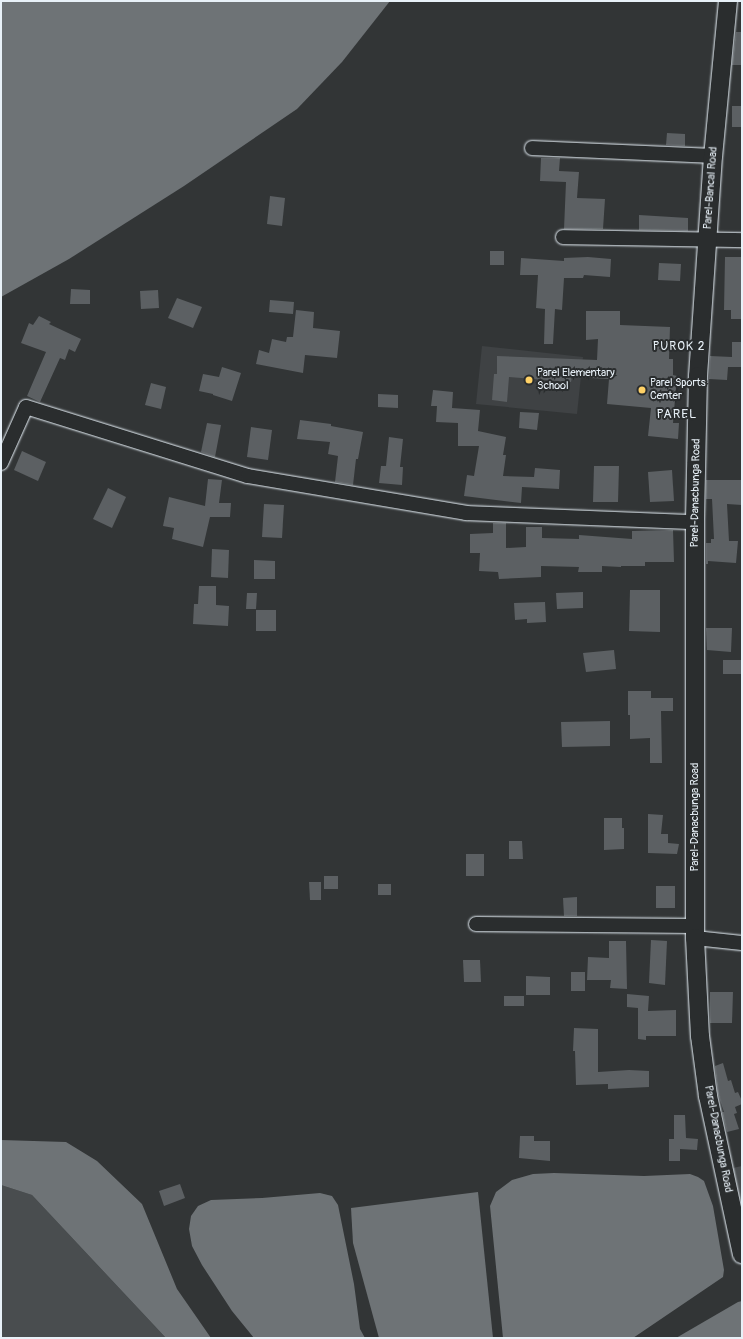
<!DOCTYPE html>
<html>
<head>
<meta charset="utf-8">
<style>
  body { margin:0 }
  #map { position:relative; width:743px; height:1339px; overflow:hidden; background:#323536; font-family:Pangolin,sans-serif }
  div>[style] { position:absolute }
  .built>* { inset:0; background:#3f4244 }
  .green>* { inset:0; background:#494d4f }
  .water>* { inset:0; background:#6e7376 }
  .building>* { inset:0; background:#5c6063 }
  .roads { filter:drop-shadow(0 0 1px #e8f1f8) drop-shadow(0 0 1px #e8f1f8) }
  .minor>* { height:14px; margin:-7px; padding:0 7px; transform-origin:7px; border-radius:7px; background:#2a2d2e }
  .major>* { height:18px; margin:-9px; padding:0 9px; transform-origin:9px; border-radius:9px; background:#2a2d2e }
  .dots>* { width:11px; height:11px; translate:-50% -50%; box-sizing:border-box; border:2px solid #2a2d2e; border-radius:50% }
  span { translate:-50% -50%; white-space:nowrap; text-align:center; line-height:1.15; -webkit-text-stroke:4px #2a2d2e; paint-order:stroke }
  .street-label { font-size:11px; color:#e8f1f8 }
  .poi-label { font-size:11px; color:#e8f1f8 }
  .left { translate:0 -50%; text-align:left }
  .neighbourhood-label { font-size:12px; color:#e8f1f8; letter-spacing:1px }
  .quarter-label { font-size:13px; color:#e8f1f8; letter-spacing:1px }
  .frame { position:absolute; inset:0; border:2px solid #e8f1f8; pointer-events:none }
</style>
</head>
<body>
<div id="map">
  <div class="built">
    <i style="clip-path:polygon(482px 346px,583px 357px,577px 414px,476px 404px)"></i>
  </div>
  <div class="green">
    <i style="clip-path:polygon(742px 1166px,742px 1254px,724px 1170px)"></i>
    <i style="clip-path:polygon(1px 1185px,32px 1195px,166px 1338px,1px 1338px)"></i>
  </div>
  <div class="water">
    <i style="clip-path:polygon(1px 1px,390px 1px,342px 62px,297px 109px,184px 186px,69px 259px,1px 297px)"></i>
    <i style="clip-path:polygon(1px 1140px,66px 1142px,97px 1161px,142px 1204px,177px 1289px,211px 1338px,166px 1338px,32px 1195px,1px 1185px)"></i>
    <i style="clip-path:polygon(554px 1173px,644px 1176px,690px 1174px,698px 1177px,704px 1181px,713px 1206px,724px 1270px,723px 1277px,633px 1338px,503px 1338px,490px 1206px,496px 1192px,512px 1180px,533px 1174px)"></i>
    <i style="clip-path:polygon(478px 1192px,493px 1338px,379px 1338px,353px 1243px,351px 1208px)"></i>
    <i style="clip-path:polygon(320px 1193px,332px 1196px,338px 1205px,354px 1284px,360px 1329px,365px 1338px,254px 1338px,232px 1311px,202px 1265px,192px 1246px,189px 1229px,191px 1216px,198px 1206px,211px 1200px,262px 1198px)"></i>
    <i style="clip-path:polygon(742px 1301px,742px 1338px,676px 1338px,738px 1302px)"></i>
  </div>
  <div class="building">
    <i style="clip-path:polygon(736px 32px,742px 32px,742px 65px,732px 65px)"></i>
    <i style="clip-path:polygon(732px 106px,742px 106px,742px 127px,732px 127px)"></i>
    <i style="clip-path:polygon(667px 133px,685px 134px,685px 146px,666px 145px)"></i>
    <i style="clip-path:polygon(541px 158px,560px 158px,559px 171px,579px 172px,577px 198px,605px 199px,603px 229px,564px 229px,566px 182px,540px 181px)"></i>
    <i style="clip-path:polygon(270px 196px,285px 198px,282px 226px,267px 224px)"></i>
    <i style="clip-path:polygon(639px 215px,688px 218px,688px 231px,639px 230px)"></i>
    <i style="clip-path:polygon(490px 251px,504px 251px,504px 265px,490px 265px)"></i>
    <i style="clip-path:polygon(588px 257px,611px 259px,610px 277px,584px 275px,583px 278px,564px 278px,562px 310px,555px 309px,553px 344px,544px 344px,545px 309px,536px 308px,538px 275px,520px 275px,521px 258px,564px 261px,564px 258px)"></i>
    <i style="clip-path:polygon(725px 257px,742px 257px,742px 319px,731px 319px,731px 310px,724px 310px)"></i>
    <i style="clip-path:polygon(659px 263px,681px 264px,680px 281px,658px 280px)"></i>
    <i style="clip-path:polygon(71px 289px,90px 290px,90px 304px,70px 304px)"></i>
    <i style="clip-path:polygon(158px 290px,159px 308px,141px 309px,140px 291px)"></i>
    <i style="clip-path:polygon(177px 298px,202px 307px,193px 328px,168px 318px)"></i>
    <i style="clip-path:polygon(270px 300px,294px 302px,293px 314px,269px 312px)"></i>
    <i style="clip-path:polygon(296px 310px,314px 312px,313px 328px,340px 331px,337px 358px,305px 355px,303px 373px,256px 364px,259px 350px,269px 353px,272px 339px,286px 342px,287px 337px,293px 337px)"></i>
    <i style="clip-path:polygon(586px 311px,620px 311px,620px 325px,670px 327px,669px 359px,673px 359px,673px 375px,677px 376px,673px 423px,679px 423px,678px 439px,648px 436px,651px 408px,607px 404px,609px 379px,572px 377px,571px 382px,509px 377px,507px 402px,492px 400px,494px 374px,497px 374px,497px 356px,597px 360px,598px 339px,586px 340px)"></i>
    <i style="clip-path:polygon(39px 316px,51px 322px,49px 324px,81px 339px,75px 352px,69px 349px,65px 360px,60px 358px,40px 402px,27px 396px,46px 352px,21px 343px,29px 323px,33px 325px)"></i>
    <i style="clip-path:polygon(732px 342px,742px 342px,742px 367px,728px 367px,727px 380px,709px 379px,710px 356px,732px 357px)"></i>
    <i style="clip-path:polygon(222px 367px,241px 373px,232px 401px,213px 395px,213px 394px,199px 391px,203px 374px,219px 377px)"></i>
    <i style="clip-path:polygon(151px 383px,166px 387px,161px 409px,145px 405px)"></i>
    <i style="clip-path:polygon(433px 390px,453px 392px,452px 408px,480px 410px,478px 431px,506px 437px,503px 455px,506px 455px,503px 476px,534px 477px,535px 468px,560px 470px,559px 489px,522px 487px,521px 503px,464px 496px,467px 475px,474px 476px,479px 446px,458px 446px,458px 423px,436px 422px,437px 406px,431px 406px)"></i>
    <i style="clip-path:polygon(378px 394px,398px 395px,398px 408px,378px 407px)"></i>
    <i style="clip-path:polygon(520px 412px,539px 413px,537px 430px,519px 428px)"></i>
    <i style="clip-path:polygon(300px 420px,331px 424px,331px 426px,363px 432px,358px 459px,356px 459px,353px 485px,335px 482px,338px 456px,328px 454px,330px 442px,297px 439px)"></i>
    <i style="clip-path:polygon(207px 423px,221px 425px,215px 457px,201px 452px)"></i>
    <i style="clip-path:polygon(251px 427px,272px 430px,268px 460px,247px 457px)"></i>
    <i style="clip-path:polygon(389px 437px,403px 439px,400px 467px,403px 467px,402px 485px,379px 483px,381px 466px,386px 466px)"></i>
    <i style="clip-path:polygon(22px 451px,46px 462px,38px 481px,14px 470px)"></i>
    <i style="clip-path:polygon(594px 466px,619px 466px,618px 502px,593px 502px)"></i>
    <i style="clip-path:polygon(672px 470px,674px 501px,650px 502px,648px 472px)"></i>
    <i style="clip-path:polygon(208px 479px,222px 480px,219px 503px,231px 503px,230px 517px,210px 517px,203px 547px,172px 539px,174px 528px,163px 526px,169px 497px,205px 506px)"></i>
    <i style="clip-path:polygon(706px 480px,742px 480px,742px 505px,727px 504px,729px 541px,738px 541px,736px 563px,708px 561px,708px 564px,706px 564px,706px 543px,711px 543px,711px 539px,714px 539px,712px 499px,706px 499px)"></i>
    <i style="clip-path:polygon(108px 488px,126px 497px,112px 528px,93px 519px)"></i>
    <i style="clip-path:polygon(264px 504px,284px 505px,282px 538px,262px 537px)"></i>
    <i style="clip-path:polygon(493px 523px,506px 523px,506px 548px,526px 547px,526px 527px,542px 527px,542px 538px,579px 539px,579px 535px,632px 539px,632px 531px,673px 530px,674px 562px,645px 562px,645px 566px,621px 566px,621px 567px,602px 566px,602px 572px,578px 572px,579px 567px,541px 566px,541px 577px,499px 579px,498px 572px,479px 571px,480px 553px,470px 553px,470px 534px,493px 533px)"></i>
    <i style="clip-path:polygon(212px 549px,229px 550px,228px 578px,211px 577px)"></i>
    <i style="clip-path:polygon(254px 560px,275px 561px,275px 579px,254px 579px)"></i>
    <i style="clip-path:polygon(199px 586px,216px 586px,216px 605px,229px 606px,228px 626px,193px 624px,194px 604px,198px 604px)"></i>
    <i style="clip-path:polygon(630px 590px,660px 590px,660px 632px,629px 631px)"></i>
    <i style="clip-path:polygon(583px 592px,583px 608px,557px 609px,556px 593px)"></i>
    <i style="clip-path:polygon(247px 593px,257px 593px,256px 609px,246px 609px)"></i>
    <i style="clip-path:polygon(545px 602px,546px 622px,527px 623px,527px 619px,515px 620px,514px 603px)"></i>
    <i style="clip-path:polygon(256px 610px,276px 610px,276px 631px,256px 631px)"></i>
    <i style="clip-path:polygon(706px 628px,732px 628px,731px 652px,707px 650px)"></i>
    <i style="clip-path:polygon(614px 650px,616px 669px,586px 672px,583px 653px)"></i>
    <i style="clip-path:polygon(723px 660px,742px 660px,742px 674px,723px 674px)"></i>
    <i style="clip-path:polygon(628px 691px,651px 691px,651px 698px,673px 698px,673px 711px,661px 711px,662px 763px,650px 763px,650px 738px,630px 739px,630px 715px,628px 715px)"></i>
    <i style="clip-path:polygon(610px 721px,610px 746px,562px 747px,561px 722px)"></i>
    <i style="clip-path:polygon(648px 814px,663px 815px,661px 834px,668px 834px,668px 843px,679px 844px,677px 854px,648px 853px)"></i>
    <i style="clip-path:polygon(604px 818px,622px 818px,622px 828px,624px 828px,624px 849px,604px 850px)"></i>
    <i style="clip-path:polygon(509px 841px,522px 841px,523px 859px,509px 859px)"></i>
    <i style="clip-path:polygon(466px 854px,484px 854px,484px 876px,466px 876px)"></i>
    <i style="clip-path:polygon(324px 876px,338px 876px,338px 889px,324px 889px)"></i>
    <i style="clip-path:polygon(309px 882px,321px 882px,321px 900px,310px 900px)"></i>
    <i style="clip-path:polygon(378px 884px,391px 884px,391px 895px,378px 895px)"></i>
    <i style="clip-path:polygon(656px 886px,675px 886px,675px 908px,656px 908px)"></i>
    <i style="clip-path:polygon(577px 897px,577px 916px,564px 916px,563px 898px)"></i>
    <i style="clip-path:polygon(651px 940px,667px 941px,665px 985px,649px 983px)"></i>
    <i style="clip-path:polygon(609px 941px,626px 941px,627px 989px,610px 988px,611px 980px,587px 980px,588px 957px,609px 958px)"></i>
    <i style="clip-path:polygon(463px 960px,480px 960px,481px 982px,464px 982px)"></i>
    <i style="clip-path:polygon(571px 972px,585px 972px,585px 991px,571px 991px)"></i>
    <i style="clip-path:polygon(526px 976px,550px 977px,550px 995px,526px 995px)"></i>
    <i style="clip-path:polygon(710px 992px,733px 992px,732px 1023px,710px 1023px)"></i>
    <i style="clip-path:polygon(627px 994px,649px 996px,648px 1011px,676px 1010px,676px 1036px,646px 1036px,646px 1040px,638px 1039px,638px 1008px,627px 1007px)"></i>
    <i style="clip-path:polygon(504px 996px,524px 996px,524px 1006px,504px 1006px)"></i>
    <i style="clip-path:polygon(574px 1028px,598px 1029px,598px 1072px,629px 1070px,649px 1071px,649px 1087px,608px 1089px,608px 1084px,576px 1085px,575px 1051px,573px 1051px)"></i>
    <i style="clip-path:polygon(723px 1063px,728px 1081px,731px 1080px,735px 1093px,738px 1092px,742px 1101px,742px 1104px,735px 1107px,737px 1113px,734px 1114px,739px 1129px,727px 1132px,722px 1112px,724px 1112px,718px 1094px,715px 1066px)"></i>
    <i style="clip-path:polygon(674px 1115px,685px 1115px,686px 1138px,698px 1139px,697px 1150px,680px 1149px,680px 1161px,669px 1161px,669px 1139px,674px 1139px)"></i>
    <i style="clip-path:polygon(520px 1136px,534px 1136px,534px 1141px,550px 1141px,550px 1161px,519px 1158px)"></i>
    <i style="clip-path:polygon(180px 1184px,185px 1198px,164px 1206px,159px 1191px)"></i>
  </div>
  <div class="roads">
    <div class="minor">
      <i style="left:532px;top:148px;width:181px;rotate:2.5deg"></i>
      <i style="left:563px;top:237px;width:179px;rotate:1deg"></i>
      <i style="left:1px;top:463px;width:61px;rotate:-65.9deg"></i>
      <i style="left:26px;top:407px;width:232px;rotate:17.3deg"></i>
      <i style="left:248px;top:476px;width:221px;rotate:9.6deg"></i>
      <i style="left:466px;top:513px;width:229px;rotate:2.3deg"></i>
      <i style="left:476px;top:924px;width:219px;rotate:0.5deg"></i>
      <i style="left:695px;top:938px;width:47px;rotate:6.1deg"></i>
    </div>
    <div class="major">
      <i style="left:728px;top:1px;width:156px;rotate:95.5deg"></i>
      <i style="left:713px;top:156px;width:221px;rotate:93.9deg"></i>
      <i style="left:698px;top:376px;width:146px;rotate:91.2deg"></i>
      <i style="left:695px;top:522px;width:416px;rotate:90deg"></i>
      <i style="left:695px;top:938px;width:98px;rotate:87.1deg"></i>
      <i style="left:700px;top:1036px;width:61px;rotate:82.4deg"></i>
      <i style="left:708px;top:1096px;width:162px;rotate:77.9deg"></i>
    </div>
  </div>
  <div class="dots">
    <i style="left:529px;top:380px;background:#ffd166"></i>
    <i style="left:642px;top:390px;background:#ffd166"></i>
  </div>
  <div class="street-label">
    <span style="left:711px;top:188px;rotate:-86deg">Parel-Bancal Road</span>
    <span style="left:696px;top:493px;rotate:-89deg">Parel-Danacbunga Road</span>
    <span style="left:695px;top:817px;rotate:-90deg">Parel-Danacbunga Road</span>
    <span style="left:718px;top:1139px;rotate:79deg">Parel-Danacbunga Road</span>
  </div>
  <div class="poi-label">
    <span class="left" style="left:537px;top:380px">Parel Elementary<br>School</span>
    <span class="left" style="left:650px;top:390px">Parel Sports<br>Center</span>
  </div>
  <div class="neighbourhood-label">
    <span style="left:679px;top:347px">PUROK 2</span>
  </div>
  <div class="quarter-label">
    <span style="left:677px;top:414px">PAREL</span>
  </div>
  <div class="frame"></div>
</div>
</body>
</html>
